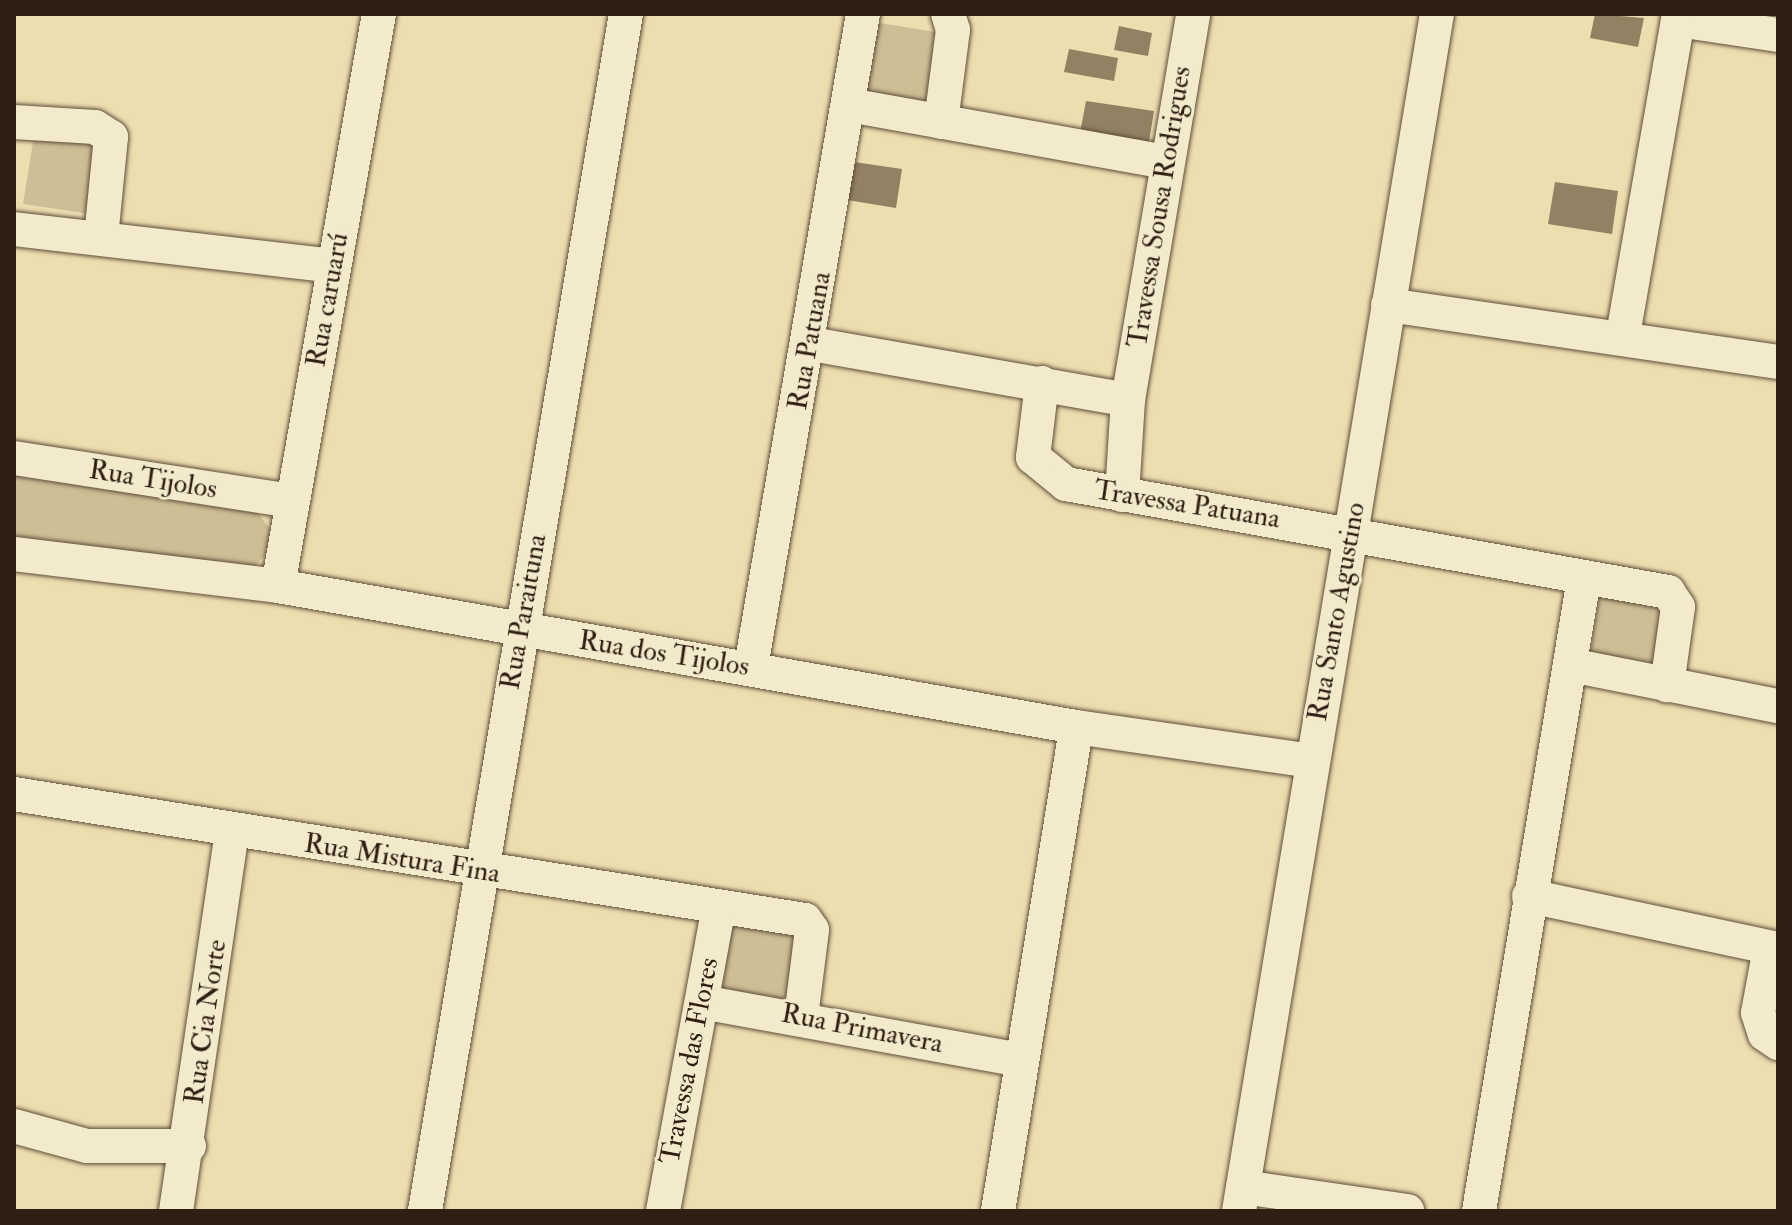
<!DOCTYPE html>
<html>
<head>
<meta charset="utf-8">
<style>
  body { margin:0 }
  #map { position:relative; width:1792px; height:1225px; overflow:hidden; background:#eddeb0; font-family:"IM FELL Double Pica",serif }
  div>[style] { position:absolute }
  .green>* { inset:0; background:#cdbe95 }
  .building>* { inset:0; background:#918264 }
  .roads { filter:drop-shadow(0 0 2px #5e4f3a) drop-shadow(0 0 2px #5e4f3a) }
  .minor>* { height:34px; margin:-17px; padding:0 17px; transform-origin:17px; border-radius:17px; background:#f3eacc }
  span { translate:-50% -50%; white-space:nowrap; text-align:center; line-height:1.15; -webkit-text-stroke:6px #f3eacc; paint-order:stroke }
  .street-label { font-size:28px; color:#2e1f12 }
  .frame { position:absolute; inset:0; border:16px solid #2e1f12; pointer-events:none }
</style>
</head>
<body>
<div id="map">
  <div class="green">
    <i style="clip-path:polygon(874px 22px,941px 33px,930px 106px,862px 96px)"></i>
    <i style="clip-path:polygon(35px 130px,102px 141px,90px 214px,23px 204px)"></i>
    <i style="clip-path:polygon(14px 474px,256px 511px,270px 529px,268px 552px,253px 568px,14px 539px)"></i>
    <i style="clip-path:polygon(1601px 588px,1668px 599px,1656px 672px,1589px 661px)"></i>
    <i style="clip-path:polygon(732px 920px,800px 930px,788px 1003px,720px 993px)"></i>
  </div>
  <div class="building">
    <i style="clip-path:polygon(1595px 14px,1644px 18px,1638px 47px,1590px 38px)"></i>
    <i style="clip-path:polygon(1119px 26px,1152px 33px,1148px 56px,1114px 50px)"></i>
    <i style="clip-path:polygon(1069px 49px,1118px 58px,1114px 81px,1064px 72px)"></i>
    <i style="clip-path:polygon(1086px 101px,1154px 111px,1148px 148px,1079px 138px)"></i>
    <i style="clip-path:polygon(854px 162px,902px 169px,896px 208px,847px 200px)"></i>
    <i style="clip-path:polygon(1555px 182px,1618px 191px,1612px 234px,1548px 224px)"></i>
  </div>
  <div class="roads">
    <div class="minor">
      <i style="left:1678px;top:20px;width:101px;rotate:8.5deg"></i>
      <i style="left:849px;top:105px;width:322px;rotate:10.2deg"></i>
      <i style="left:14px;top:122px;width:81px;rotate:3.5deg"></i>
      <i style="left:95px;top:127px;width:19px;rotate:32deg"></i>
      <i style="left:111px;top:137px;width:101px;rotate:95.7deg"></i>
      <i style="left:941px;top:122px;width:93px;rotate:-82.6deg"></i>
      <i style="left:953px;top:30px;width:17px;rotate:-107deg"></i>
      <i style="left:14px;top:229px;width:322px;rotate:6.6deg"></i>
      <i style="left:1388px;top:305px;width:394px;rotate:8.3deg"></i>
      <i style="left:1623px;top:335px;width:326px;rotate:-80.1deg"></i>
      <i style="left:811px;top:344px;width:322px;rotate:10deg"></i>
      <i style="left:1042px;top:383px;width:75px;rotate:96.9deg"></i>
      <i style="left:1033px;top:457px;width:43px;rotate:39.3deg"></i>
      <i style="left:1066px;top:484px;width:612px;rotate:10.17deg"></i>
      <i style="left:1668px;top:592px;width:18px;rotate:56deg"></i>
      <i style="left:1678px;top:607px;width:79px;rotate:98deg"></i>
      <i style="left:14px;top:458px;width:281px;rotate:8.8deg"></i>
      <i style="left:1122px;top:495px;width:95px;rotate:-86.4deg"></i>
      <i style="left:1128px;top:400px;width:391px;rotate:-80.4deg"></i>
      <i style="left:14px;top:554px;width:266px;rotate:6.9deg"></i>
      <i style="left:278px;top:586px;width:810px;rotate:10.02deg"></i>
      <i style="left:1076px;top:727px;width:238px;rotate:8.2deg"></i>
      <i style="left:278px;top:586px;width:581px;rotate:-79.99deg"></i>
      <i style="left:1570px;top:665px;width:212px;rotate:11.2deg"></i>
      <i style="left:751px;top:667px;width:663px;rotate:-80.27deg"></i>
      <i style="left:14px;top:794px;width:801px;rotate:9.05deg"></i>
      <i style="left:805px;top:920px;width:12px;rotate:55deg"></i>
      <i style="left:812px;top:930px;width:88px;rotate:97.2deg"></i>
      <i style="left:1529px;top:896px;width:255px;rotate:12deg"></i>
      <i style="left:1770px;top:948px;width:66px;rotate:100.5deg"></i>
      <i style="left:1758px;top:1013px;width:22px;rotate:72deg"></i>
      <i style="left:1765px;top:1034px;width:16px;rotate:35deg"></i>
      <i style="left:702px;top:1002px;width:325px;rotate:10.3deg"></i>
      <i style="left:14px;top:1126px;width:76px;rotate:15.3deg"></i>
      <i style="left:87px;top:1146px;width:102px"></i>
      <i style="left:1243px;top:1187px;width:166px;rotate:8.3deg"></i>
      <i style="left:176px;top:1211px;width:382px;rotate:-81.6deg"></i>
      <i style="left:425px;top:1211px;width:1214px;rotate:-80.47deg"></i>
      <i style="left:663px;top:1211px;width:305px;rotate:-79.6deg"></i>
      <i style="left:998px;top:1211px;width:490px;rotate:-80.8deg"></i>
      <i style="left:1239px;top:1211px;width:1213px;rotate:-80.61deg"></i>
      <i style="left:1479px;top:1211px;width:641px;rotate:-80.57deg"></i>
    </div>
  </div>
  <div class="street-label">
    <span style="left:1160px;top:207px;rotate:-81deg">Travessa Sousa Rodrigues</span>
    <span style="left:328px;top:300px;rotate:-80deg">Rua caruarú</span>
    <span style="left:810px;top:341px;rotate:-80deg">Rua Patuana</span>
    <span style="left:153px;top:480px;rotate:9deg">Rua Tijolos</span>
    <span style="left:1187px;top:505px;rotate:9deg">Travessa Patuana</span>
    <span style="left:524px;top:612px;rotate:-80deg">Rua Paraituna</span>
    <span style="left:1337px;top:612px;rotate:-80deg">Rua Santo Agustino</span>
    <span style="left:664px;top:654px;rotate:9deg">Rua dos Tijolos</span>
    <span style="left:402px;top:859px;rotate:9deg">Rua Mistura Fina</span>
    <span style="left:206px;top:1022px;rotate:-82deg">Rua Cia Norte</span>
    <span style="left:862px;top:1029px;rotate:11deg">Rua Primavera</span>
    <span style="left:690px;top:1061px;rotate:-79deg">Travessa das Flores</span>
  </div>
  <div class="frame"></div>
</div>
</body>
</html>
